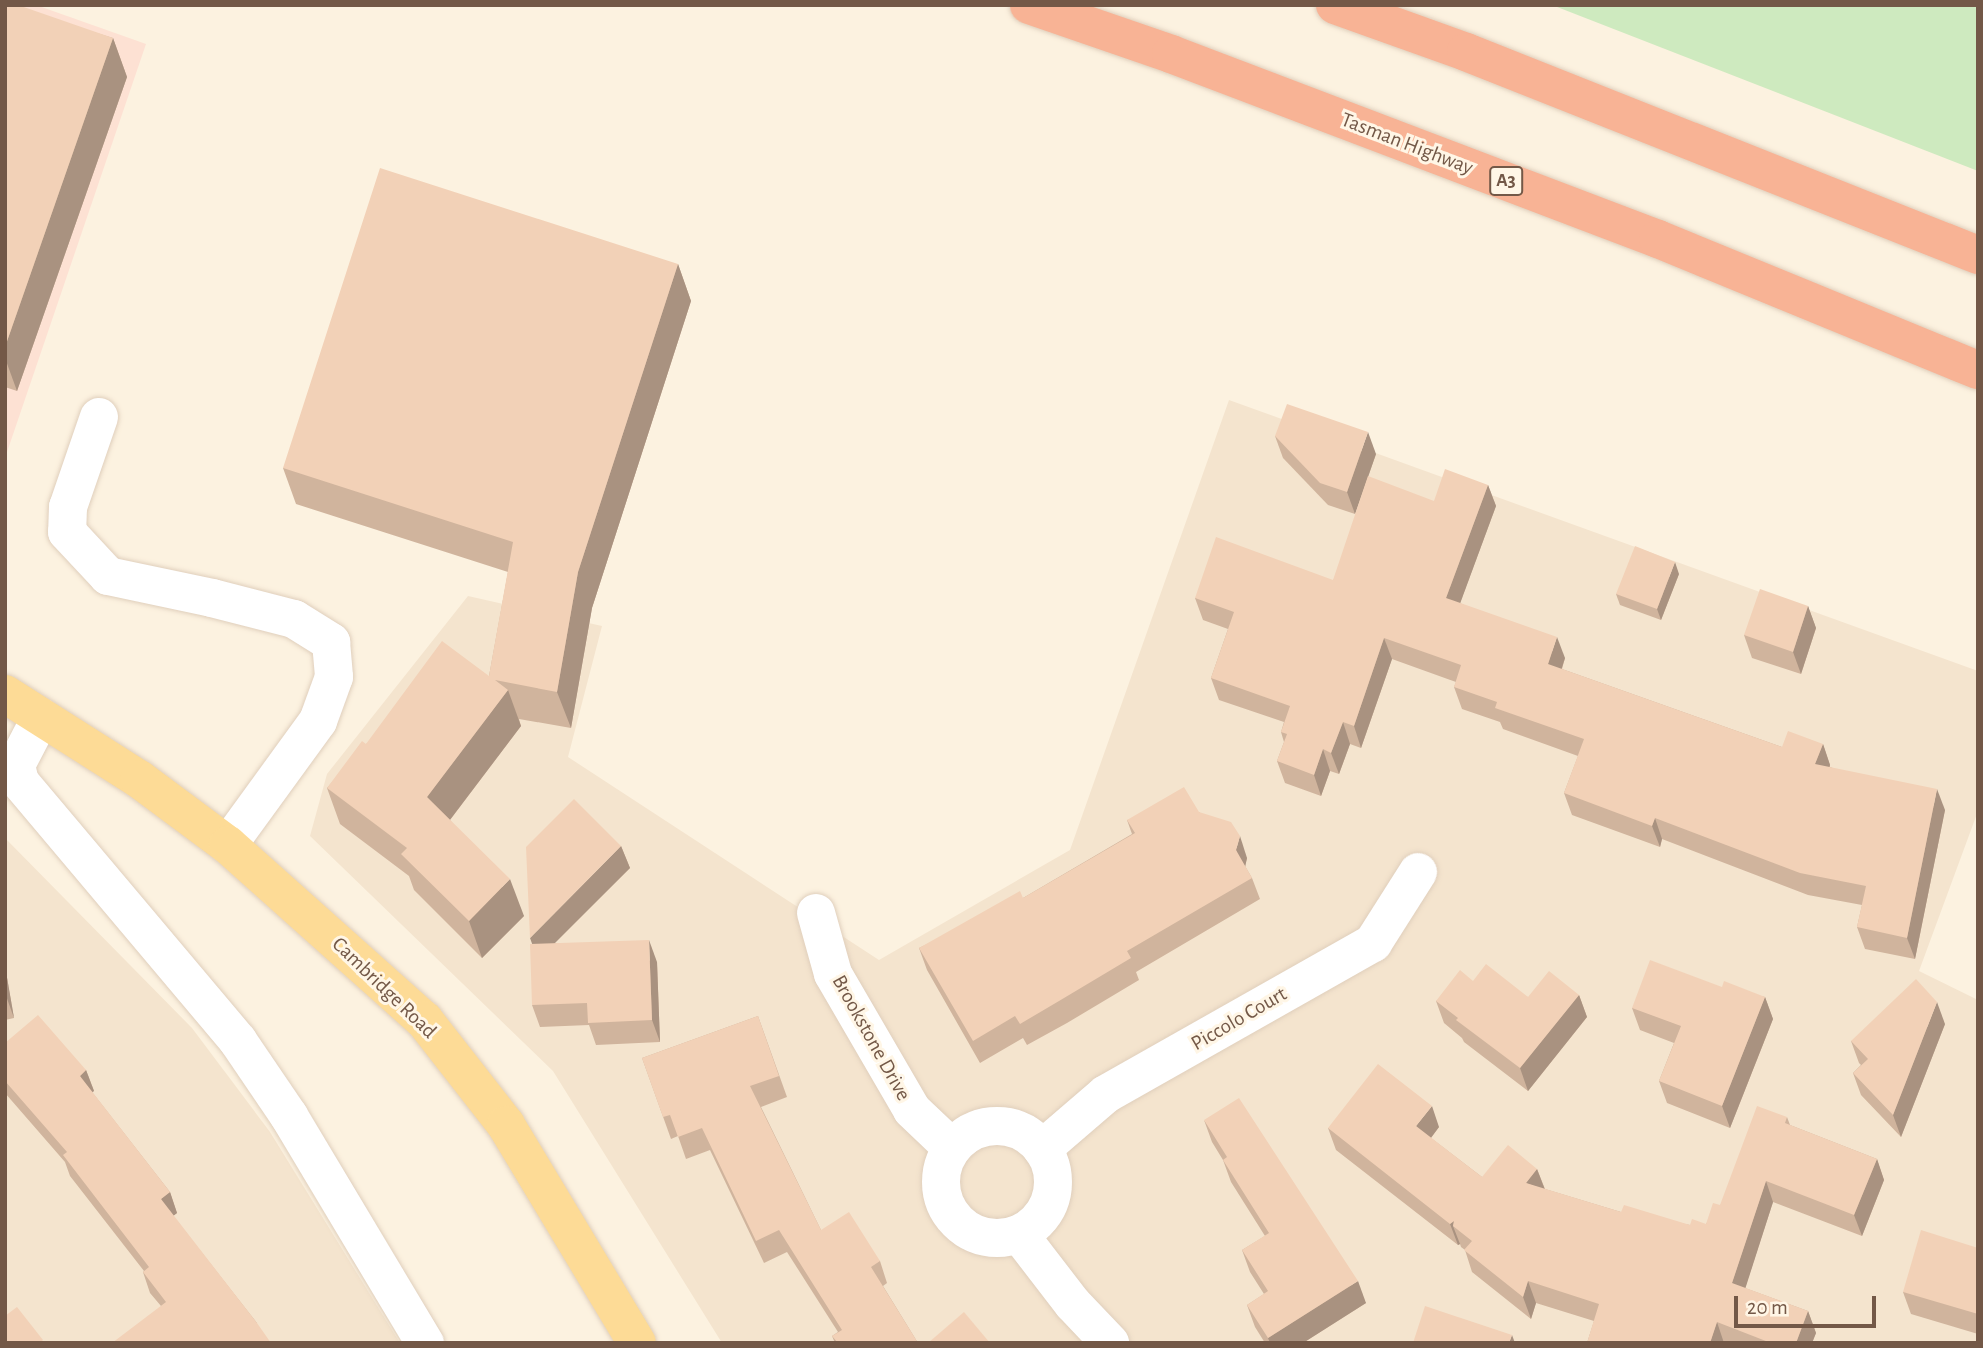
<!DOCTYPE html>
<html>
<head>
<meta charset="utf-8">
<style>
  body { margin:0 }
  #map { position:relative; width:1983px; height:1348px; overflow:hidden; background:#fcf2e0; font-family:"Alegreya Sans",sans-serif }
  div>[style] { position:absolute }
  .residential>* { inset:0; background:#f4e4ce }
  .commercial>* { inset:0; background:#fde1d3 }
  .green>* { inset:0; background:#ceeabf }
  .roads { filter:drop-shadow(0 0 2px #e0cfbc) drop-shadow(0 0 2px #e0cfbc) }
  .minor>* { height:38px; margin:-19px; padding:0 19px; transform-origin:19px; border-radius:19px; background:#fff }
  .minor>.ring { margin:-19px; padding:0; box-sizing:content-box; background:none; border:38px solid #fff; border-radius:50% }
  .major>* { height:38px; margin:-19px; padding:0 19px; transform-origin:19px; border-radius:19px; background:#fddb96 }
  .highway>* { height:38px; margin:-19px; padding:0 19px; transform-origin:19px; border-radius:19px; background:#f8b395 }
  .wall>* { inset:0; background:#d0b49d }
  .shaded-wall>* { inset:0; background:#a99280 }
  .building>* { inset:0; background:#f2d1b7 }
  span { translate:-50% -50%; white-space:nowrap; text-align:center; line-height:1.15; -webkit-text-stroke:6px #fff6e6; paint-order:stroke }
  .shield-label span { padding:2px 5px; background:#fff6e6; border:2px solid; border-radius:5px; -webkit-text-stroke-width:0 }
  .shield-label { font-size:19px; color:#735847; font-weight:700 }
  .street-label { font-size:21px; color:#735847 }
  .frame { position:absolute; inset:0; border:7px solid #735847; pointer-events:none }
  .scale { position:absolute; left:1734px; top:1296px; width:142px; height:32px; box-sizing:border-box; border:4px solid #735847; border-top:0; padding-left:9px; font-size:21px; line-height:24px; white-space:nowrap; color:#735847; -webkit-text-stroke:5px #fff6e6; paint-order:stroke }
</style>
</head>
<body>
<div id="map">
  <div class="residential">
    <i style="clip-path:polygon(1229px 400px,1978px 671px,1978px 811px,1919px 971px,1978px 1000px,1978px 1343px,722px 1343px,553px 1071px,310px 836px,327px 774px,468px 596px,602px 626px,568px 757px,879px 960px,1070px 850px)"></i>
    <i style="clip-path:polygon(5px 838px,192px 1028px,270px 1132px,400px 1343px,5px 1343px)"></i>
  </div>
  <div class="commercial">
    <i style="clip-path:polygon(5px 5px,36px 5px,146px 44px,5px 458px)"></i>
  </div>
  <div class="green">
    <i style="clip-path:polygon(1552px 5px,1978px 5px,1978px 171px)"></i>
  </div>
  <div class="roads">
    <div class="minor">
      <i style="left:99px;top:417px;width:95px;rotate:109deg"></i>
      <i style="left:68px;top:507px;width:25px;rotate:92deg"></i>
      <i style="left:67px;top:532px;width:60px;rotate:47deg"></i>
      <i style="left:108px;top:576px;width:106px;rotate:11.9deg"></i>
      <i style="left:212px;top:598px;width:85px;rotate:14.4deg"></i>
      <i style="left:294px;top:619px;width:44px;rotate:31.9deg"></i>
      <i style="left:331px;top:642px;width:35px;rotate:85deg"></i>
      <i style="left:334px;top:677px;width:47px;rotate:110deg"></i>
      <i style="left:318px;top:721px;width:153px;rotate:126deg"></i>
      <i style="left:41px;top:717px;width:54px;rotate:117.5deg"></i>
      <i style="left:16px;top:765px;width:17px;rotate:77deg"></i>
      <i style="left:20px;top:782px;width:339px;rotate:49.9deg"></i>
      <i style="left:238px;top:1041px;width:91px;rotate:55.8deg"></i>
      <i style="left:289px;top:1116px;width:265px;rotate:59.1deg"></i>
      <i style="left:816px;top:913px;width:63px;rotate:74.4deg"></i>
      <i style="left:833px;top:974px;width:157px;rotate:59.8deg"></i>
      <i style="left:912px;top:1110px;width:55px;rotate:43.5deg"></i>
      <i class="ring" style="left:941px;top:1126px;width:74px;height:74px"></i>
      <i style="left:1042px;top:1149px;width:84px;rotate:-40.7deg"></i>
      <i style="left:1106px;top:1094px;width:307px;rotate:-29.5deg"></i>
      <i style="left:1373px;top:943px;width:84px;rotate:-57.6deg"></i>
      <i style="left:1019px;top:1234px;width:88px;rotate:52.4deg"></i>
      <i style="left:1073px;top:1304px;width:54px;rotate:46.5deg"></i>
    </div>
    <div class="major">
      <i style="left:5px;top:694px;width:159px;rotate:32.4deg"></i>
      <i style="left:139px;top:779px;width:111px;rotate:36.6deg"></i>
      <i style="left:228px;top:845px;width:263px;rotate:41.8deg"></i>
      <i style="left:424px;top:1020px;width:133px;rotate:52deg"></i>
      <i style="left:506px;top:1125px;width:254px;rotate:59deg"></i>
    </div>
    <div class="highway">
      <i style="left:1029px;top:5px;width:150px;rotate:19deg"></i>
      <i style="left:1171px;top:54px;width:521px;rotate:20.8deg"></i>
      <i style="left:1658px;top:239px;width:346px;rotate:22.3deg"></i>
      <i style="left:1335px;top:5px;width:139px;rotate:19.7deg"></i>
      <i style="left:1466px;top:52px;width:551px;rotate:21.63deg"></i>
    </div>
  </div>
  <div class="wall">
    <i style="clip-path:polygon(5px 5px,113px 38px,127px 77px,17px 391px,5px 387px)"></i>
    <i style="clip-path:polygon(678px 264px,691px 301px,592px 608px,571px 728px,519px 719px,521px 726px,450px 820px,524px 916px,482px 958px,414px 890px,409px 876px,340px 824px,327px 788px,366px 744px,489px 676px,508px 572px,296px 504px,283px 468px)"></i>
    <i style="clip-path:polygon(1275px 436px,1376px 454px,1355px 514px,1328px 505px,1283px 458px)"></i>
    <i style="clip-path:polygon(1488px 485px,1496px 506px,1460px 603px,1565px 658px,1562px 669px,1782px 747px,1823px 744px,1830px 765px,1830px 767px,1945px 810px,1915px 959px,1865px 949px,1857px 927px,1862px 905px,1808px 895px,1662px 839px,1660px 847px,1572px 815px,1564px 793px,1578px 756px,1503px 729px,1500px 722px,1462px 709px,1454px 687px,1456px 682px,1392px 659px,1361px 748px,1350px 744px,1339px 774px,1330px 771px,1321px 796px,1285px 783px,1277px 761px,1284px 742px,1281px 732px,1284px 722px,1219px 700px,1211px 678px,1228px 629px,1203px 620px,1195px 598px,1333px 580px,1434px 501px)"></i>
    <i style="clip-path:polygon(1679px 574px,1661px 620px,1620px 605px,1616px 594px)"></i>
    <i style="clip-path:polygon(1808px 606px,1816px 628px,1801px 674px,1752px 658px,1744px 635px)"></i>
    <i style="clip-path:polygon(1199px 812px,1247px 858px,1245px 866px,1252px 878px,1260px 899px,1136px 972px,1139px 980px,1067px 1023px,1027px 1045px,1023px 1038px,980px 1063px,927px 970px,919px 948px,1023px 898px,1132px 834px,1127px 820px)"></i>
    <i style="clip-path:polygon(621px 846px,630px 868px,554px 943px,657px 962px,660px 1042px,596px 1045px,589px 1025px,540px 1027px,532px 1005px,532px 944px)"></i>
    <i style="clip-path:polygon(5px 966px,14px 1018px,5px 1020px)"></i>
    <i style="clip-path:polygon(1473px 981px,1528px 997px,1579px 995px,1587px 1017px,1528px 1091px,1464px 1042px,1462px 1038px,1444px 1023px,1436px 1001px)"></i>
    <i style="clip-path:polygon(1722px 987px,1765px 997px,1773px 1019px,1730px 1128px,1667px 1103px,1659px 1081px,1674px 1043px,1640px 1030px,1632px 1008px)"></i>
    <i style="clip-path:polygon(758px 1016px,787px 1097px,761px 1107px,821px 1230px,880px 1261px,887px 1283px,883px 1286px,918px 1343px,835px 1343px,832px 1336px,838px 1332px,787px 1252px,764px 1263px,710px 1150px,686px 1159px,678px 1136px,671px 1139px,642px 1058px)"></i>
    <i style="clip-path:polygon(1945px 1024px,1901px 1137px,1861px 1095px,1853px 1073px,1861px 1065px,1859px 1063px,1851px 1041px)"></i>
    <i style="clip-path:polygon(5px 1043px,86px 1070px,94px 1091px,92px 1092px,170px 1192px,177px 1213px,173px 1216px,257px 1323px,161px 1306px,150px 1293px,143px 1272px,144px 1271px,70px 1176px,65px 1162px,5px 1093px)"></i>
    <i style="clip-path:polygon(1787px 1117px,1790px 1125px,1877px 1159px,1884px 1180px,1862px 1236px,1773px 1202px,1745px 1288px,1808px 1311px,1816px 1333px,1812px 1343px,1587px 1343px,1594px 1321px,1536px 1303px,1531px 1319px,1472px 1272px,1465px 1250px,1461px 1247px,1460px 1244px,1458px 1245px,1336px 1150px,1328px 1128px,1439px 1127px,1431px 1138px,1482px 1177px,1537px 1169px,1545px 1189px,1621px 1212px,1690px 1225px,1706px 1224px)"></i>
    <i style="clip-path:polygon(1204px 1120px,1366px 1303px,1303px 1343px,1265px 1343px,1255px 1327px,1247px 1305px,1264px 1294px,1250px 1272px,1242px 1250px,1265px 1236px,1231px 1182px,1223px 1160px,1212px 1142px)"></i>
    <i style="clip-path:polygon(1978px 1248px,1978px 1334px,1911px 1314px,1903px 1292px)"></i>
  </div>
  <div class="shaded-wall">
    <i style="clip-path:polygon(113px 38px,127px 77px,17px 391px,5px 358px,5px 347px)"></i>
    <i style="clip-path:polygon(678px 264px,691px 301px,592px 608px,571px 728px,557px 692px,578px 572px)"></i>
    <i style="clip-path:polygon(1368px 432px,1376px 454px,1355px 514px,1347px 492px)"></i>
    <i style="clip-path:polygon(1488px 485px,1496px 506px,1454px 620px,1446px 598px)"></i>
    <i style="clip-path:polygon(1675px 562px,1679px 574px,1661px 620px,1657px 609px)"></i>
    <i style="clip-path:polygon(1808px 606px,1816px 628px,1801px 674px,1793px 652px)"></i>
    <i style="clip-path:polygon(1557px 637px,1565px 658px,1556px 686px,1548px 664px)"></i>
    <i style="clip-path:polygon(1384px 638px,1392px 659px,1361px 748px,1354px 726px)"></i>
    <i style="clip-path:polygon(508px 690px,521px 726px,440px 833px,427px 797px)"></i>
    <i style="clip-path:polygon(1343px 722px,1350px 744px,1339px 774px,1331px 753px)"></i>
    <i style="clip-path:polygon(1823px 744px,1830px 765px,1822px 786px,1815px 764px)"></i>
    <i style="clip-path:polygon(1323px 749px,1330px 771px,1321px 796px,1314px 775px)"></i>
    <i style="clip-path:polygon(1937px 789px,1945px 810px,1915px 959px,1907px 938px)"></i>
    <i style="clip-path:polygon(1655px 818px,1662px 839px,1660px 847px,1652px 826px)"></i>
    <i style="clip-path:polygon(1240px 836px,1247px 858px,1244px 872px,1236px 850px)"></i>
    <i style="clip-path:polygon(621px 846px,630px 868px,538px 960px,530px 938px)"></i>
    <i style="clip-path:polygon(510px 879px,524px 916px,482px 958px,469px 921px)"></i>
    <i style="clip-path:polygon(649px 940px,657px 962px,660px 1042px,652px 1020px)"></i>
    <i style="clip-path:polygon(5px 966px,14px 1018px,5px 993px)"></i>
    <i style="clip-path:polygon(1579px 995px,1587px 1017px,1528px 1091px,1520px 1068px)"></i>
    <i style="clip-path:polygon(1765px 997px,1773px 1019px,1730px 1128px,1722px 1106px)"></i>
    <i style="clip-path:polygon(1937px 1002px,1945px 1024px,1901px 1137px,1893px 1115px)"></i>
    <i style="clip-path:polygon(86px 1070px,94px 1091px,87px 1096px,80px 1076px)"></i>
    <i style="clip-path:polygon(1432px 1106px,1439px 1127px,1424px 1147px,1416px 1126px)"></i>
    <i style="clip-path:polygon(1877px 1159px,1884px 1180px,1862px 1236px,1854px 1215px)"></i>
    <i style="clip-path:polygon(1537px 1169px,1545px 1190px,1526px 1183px)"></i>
    <i style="clip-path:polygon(1766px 1181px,1773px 1202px,1740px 1305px,1732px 1283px)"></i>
    <i style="clip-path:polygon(170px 1192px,177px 1213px,168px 1220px,161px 1199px)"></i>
    <i style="clip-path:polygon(1454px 1221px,1453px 1226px,1460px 1244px,1458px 1245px,1450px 1224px)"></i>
    <i style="clip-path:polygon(1358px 1281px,1366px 1303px,1303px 1343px,1270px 1343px,1268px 1338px)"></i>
    <i style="clip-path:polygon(1528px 1281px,1536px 1303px,1531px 1319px,1523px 1297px)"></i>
    <i style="clip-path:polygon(1808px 1311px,1816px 1333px,1812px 1343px,1796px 1343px)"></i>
    <i style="clip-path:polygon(1717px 1322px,1724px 1343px,1710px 1343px)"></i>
    <i style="clip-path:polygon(1512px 1335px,1515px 1343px,1509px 1343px)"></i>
  </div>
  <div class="building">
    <i style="clip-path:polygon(5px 5px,18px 5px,113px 38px,5px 347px)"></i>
    <i style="clip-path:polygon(380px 168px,678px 264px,578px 572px,557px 692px,495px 680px,508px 690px,427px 797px,510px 879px,469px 921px,401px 854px,407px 848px,327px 788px,362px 741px,366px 744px,442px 641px,489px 676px,513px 542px,283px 468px)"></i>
    <i style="clip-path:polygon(1287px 404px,1368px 432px,1347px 492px,1320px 483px,1275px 436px)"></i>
    <i style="clip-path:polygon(1445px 469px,1488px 485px,1446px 598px,1557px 637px,1548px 664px,1782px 747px,1788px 731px,1823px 744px,1815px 764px,1937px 789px,1907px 938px,1857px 927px,1866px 886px,1800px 873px,1655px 818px,1652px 826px,1564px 793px,1584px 739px,1495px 708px,1497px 702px,1454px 687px,1461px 665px,1384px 638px,1354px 726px,1343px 722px,1331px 753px,1323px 749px,1314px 775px,1277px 761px,1287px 734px,1281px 732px,1290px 706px,1211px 678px,1234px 612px,1195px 598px,1216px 537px,1333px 580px,1368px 476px,1434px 501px)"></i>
    <i style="clip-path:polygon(1635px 546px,1675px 562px,1657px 609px,1616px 594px)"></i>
    <i style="clip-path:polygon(1760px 589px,1808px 606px,1793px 652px,1744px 635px)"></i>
    <i style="clip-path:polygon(1184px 787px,1199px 812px,1231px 822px,1240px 836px,1236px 850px,1252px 878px,1127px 951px,1131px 958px,1059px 1001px,1020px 1024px,1015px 1016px,973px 1041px,919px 948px,1020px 891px,1023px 898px,1135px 833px,1127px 820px)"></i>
    <i style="clip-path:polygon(574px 799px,621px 846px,530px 938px,526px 847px)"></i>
    <i style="clip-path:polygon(649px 940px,652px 1020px,588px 1023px,587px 1003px,532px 1005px,530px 944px)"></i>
    <i style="clip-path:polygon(1650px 960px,1722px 987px,1724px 981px,1765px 997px,1722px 1106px,1659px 1081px,1681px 1026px,1632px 1008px)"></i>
    <i style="clip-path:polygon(1486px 964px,1528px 997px,1549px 971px,1579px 995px,1520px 1068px,1456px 1020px,1458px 1018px,1436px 1001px,1460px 970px,1473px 981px)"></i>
    <i style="clip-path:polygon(1916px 979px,1937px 1002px,1893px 1115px,1853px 1073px,1868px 1059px,1851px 1041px)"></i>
    <i style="clip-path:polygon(38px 1015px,86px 1070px,80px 1076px,170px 1192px,161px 1199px,257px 1323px,271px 1343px,112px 1343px,166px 1302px,143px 1272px,149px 1267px,63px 1155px,67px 1152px,5px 1081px,5px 1043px)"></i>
    <i style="clip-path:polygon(758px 1016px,779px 1076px,750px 1086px,821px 1230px,849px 1212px,880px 1261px,871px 1267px,918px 1343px,838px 1343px,832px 1336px,842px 1330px,779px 1230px,756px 1241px,702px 1128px,678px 1137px,670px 1115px,663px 1117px,642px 1058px)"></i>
    <i style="clip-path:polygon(1378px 1064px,1432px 1106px,1416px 1126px,1482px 1177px,1508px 1145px,1537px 1169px,1526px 1183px,1621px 1212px,1624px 1205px,1690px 1225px,1692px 1219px,1706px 1224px,1713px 1203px,1720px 1205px,1757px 1106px,1787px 1117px,1785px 1123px,1877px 1159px,1854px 1215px,1766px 1181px,1732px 1283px,1808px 1311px,1796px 1343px,1771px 1343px,1717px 1322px,1710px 1343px,1587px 1343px,1599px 1304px,1528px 1281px,1523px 1297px,1464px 1250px,1472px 1241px,1453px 1226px,1454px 1221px,1450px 1224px,1328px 1128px)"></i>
    <i style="clip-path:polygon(1239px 1098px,1358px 1281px,1268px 1338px,1247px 1305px,1268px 1291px,1242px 1250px,1269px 1233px,1223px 1160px,1227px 1157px,1204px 1120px)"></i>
    <i style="clip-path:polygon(1921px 1230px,1978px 1248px,1978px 1314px,1903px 1292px)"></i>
    <i style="clip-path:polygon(1425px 1306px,1512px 1335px,1509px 1343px,1413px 1343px)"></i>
    <i style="clip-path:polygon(17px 1307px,43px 1340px,40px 1343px,5px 1343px,5px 1316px)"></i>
    <i style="clip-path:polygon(964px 1312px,990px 1343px,928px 1343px)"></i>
  </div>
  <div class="shield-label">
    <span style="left:1506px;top:181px">A3</span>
  </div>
  <div class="street-label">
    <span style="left:1407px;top:144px;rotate:21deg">Tasman Highway</span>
    <span style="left:384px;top:988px;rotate:44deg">Cambridge Road</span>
    <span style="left:1239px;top:1019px;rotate:-30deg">Piccolo Court</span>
    <span style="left:871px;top:1038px;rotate:61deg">Brookstone Drive</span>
  </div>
  <div class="frame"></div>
  <div class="scale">20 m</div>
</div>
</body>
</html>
